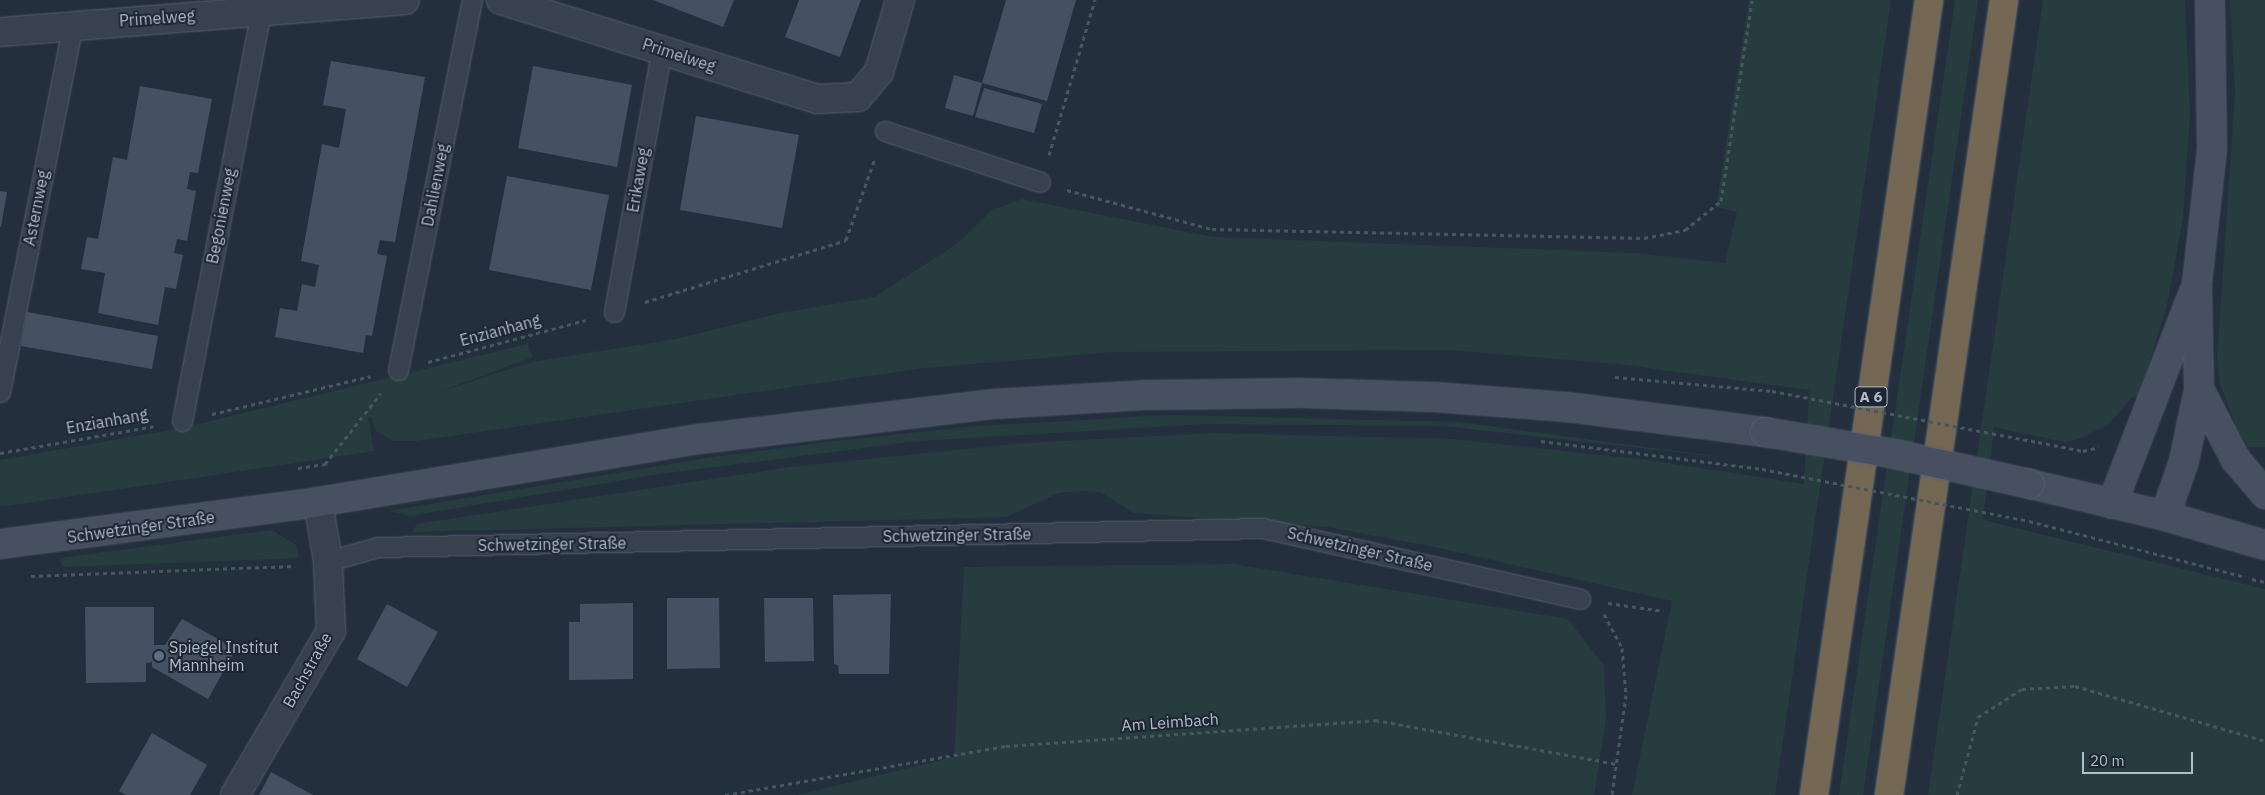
<!DOCTYPE html>
<html>
<head>
<meta charset="utf-8">
<style>
  body { margin:0 }
  #map { position:relative; width:2265px; height:795px; overflow:hidden; background:#242f3e; font-family:"IBM Plex Sans",sans-serif }
  div>[style] { position:absolute }
  .green>* { inset:0; background:#263c3f }
  .building>* { inset:0; background:#455162 }
  .path>* { height:3px; margin-top:-1.5px; transform-origin:0; background:repeating-linear-gradient(90deg,#44595c 0 4px,transparent 0 8px) }
  .roads { filter:drop-shadow(0 0 1px #565f6c) drop-shadow(0 0 1px #565f6c) }
  .lane>* { height:19px; margin:-9.5px; padding:0 9.5px; transform-origin:9.5px; border-radius:9.5px; background:#38414e }
  .street>* { height:28px; margin:-14px; padding:0 14px; transform-origin:14px; border-radius:14px; background:#38414e }
  .secondary>* { height:28px; margin:-14px; padding:0 14px; transform-origin:14px; border-radius:14px; background:#465061 }
  .highway>* { height:28px; margin:-14px; padding:0 14px; transform-origin:14px; border-radius:14px; background:#746855 }
  .path-bridge>* { height:3px; margin-top:-1.5px; transform-origin:0; background:repeating-linear-gradient(90deg,#44595c 0 4px,transparent 0 8px) }
  .bridges { filter:drop-shadow(0 0 1px #565f6c) drop-shadow(0 0 1px #565f6c) }
  .secondary-bridge>* { height:28px; margin:-14px; padding:0 14px; transform-origin:14px; border-radius:14px; background:#465061 }
  .dots>* { width:14px; height:14px; translate:-50% -50%; box-sizing:border-box; border:2px solid #1d2633; border-radius:50% }
  span { translate:-50% -50%; white-space:nowrap; text-align:center; line-height:1.15; -webkit-text-stroke:4px #1d2633; paint-order:stroke }
  .shield-label span { padding:1px 4px; background:#1d2633; border:1px solid; border-radius:4px; -webkit-text-stroke-width:0 }
  .shield-label { font-size:15px; color:#b4bcc9; font-weight:700 }
  .street-label { font-size:16px; color:#b4bcc9 }
  .poi-label { font-size:16px; color:#b4bcc9 }
  .left { translate:0 -50%; text-align:left }
  .scale { position:absolute; left:2082px; top:752px; width:111px; height:22px; box-sizing:border-box; border:2px solid #b4bcc9; border-top:0; padding-left:6px; font-size:15px; line-height:18px; white-space:nowrap; color:#b4bcc9; -webkit-text-stroke:4px #1d2633; paint-order:stroke }
</style>
</head>
<body>
<div id="map">
  <div class="green">
    <i style="clip-path:polygon(1749px 0,1891px 0,1775px 795px,1632px 795px,1672px 601px,1435px 547px,1327px 527px,1134px 513px,1100px 492px,1082px 491px,1059px 493px,1006px 517px,412px 532px,417px 524px,790px 467px,1025px 443px,1214px 433px,1453px 439px,1647px 460px,1804px 484px,1809px 390px,1618px 364px,1450px 350px,1112px 352px,924px 368px,415px 441px,393px 441px,376px 431px,371px 417px,368px 418px,374px 451px,0 507px,0 460px,182px 428px,527px 344px,533px 357px,439px 392px,532px 362px,676px 339px,781px 313px,875px 297px,958px 243px,992px 210px,1022px 199px,1213px 237px,1634px 253px,1725px 263px,1737px 212px,1716px 207px)"></i>
    <i style="clip-path:polygon(1955px 0,1978px 0,1863px 795px,1839px 795px)"></i>
    <i style="clip-path:polygon(2043px 0,2185px 0,2190px 114px,2183px 218px,2167px 305px,2138px 399px,2132px 397px,2109px 424px,2079px 439px,2065px 442px,1994px 427px,1983px 520px,2265px 589px,2265px 795px,1928px 795px)"></i>
    <i style="clip-path:polygon(2230px 0,2265px 0,2265px 447px,2248px 447px,2237px 428px,2220px 384px,2217px 360px,2235px 92px)"></i>
    <i style="clip-path:polygon(1168px 415px,1459px 422px,1736px 459px,1444px 426px,1205px 424px,919px 441px,659px 474px,410px 516px,388px 511px,699px 459px,826px 442px,965px 427px)"></i>
    <i style="clip-path:polygon(272px 530px,296px 545px,299px 558px,62px 567px,60px 558px)"></i>
    <i style="clip-path:polygon(1234px 564px,1568px 619px,1604px 666px,1606px 719px,1594px 795px,797px 795px,954px 757px,964px 567px)"></i>
  </div>
  <div class="building">
    <i style="clip-path:polygon(653px 0,734px 0,723px 27px)"></i>
    <i style="clip-path:polygon(799px 0,861px 0,840px 57px,785px 37px)"></i>
    <i style="clip-path:polygon(1006px 0,1076px 0,1047px 101px,982px 83px)"></i>
    <i style="clip-path:polygon(331px 61px,425px 77px,395px 242px,380px 240px,377px 254px,387px 256px,372px 336px,366px 335px,363px 353px,275px 337px,280px 308px,297px 311px,302px 284px,315px 287px,319px 265px,301px 261px,322px 144px,339px 148px,346px 109px,323px 105px)"></i>
    <i style="clip-path:polygon(533px 66px,632px 85px,617px 167px,518px 148px)"></i>
    <i style="clip-path:polygon(954px 75px,982px 83px,973px 116px,945px 108px)"></i>
    <i style="clip-path:polygon(140px 86px,212px 99px,198px 173px,190px 172px,187px 189px,196px 191px,187px 241px,177px 239px,174px 253px,183px 255px,176px 289px,165px 287px,158px 325px,98px 313px,105px 273px,81px 269px,87px 237px,98px 239px,113px 157px,127px 160px)"></i>
    <i style="clip-path:polygon(984px 88px,1042px 104px,1034px 133px,975px 117px)"></i>
    <i style="clip-path:polygon(696px 116px,799px 135px,782px 228px,680px 210px)"></i>
    <i style="clip-path:polygon(507px 176px,609px 195px,591px 290px,489px 270px)"></i>
    <i style="clip-path:polygon(0 191px,7px 192px,1px 227px,0 227px)"></i>
    <i style="clip-path:polygon(27px 312px,158px 336px,152px 369px,21px 346px)"></i>
    <i style="clip-path:polygon(891px 594px,889px 674px,839px 674px,838px 665px,834px 664px,833px 595px)"></i>
    <i style="clip-path:polygon(667px 598px,719px 598px,720px 668px,667px 669px)"></i>
    <i style="clip-path:polygon(764px 598px,813px 598px,814px 661px,765px 662px)"></i>
    <i style="clip-path:polygon(633px 603px,633px 679px,569px 680px,569px 622px,580px 622px,580px 604px)"></i>
    <i style="clip-path:polygon(387px 604px,438px 632px,407px 687px,357px 659px)"></i>
    <i style="clip-path:polygon(85px 607px,154px 607px,154px 645px,165px 645px,182px 619px,236px 649px,208px 699px,152px 667px,152px 662px,146px 663px,146px 682px,86px 683px)"></i>
    <i style="clip-path:polygon(152px 733px,207px 765px,190px 795px,126px 795px,119px 791px)"></i>
    <i style="clip-path:polygon(271px 772px,313px 795px,259px 795px)"></i>
  </div>
  <div class="path">
    <i style="left:1049px;top:155px;width:162px;rotate:-73.5deg"></i>
    <i style="left:1067px;top:190px;width:150px;rotate:15.1deg"></i>
    <i style="left:1212px;top:229px;width:432px;rotate:1.2deg"></i>
    <i style="left:1644px;top:238px;width:42px;rotate:-11deg"></i>
    <i style="left:1685px;top:230px;width:46px;rotate:-38.9deg"></i>
    <i style="left:1721px;top:201px;width:203px;rotate:-81.2deg"></i>
    <i style="left:645px;top:302px;width:210px;rotate:-17.1deg"></i>
    <i style="left:846px;top:240px;width:87px;rotate:-70.5deg"></i>
    <i style="left:428px;top:362px;width:163px;rotate:-14.9deg"></i>
    <i style="left:1615px;top:377px;width:158px;rotate:5.1deg"></i>
    <i style="left:212px;top:414px;width:163px;rotate:-13.4deg"></i>
    <i style="left:1541px;top:441px;width:223px;rotate:7.2deg"></i>
    <i style="left:2038px;top:442px;width:46px;rotate:11.3deg"></i>
    <i style="left:2083px;top:451px;width:16px;rotate:-14deg"></i>
    <i style="left:0;top:453px;width:156px;rotate:-9.9deg"></i>
    <i style="left:325px;top:464px;width:90px;rotate:-51.7deg"></i>
    <i style="left:298px;top:468px;width:28px;rotate:-8deg"></i>
    <i style="left:2029px;top:521px;width:224px;rotate:14.5deg"></i>
    <i style="left:31px;top:576px;width:263px;rotate:-2.2deg"></i>
    <i style="left:2252px;top:579px;width:13px;rotate:13deg"></i>
    <i style="left:1608px;top:603px;width:56px;rotate:8.3deg"></i>
    <i style="left:1604px;top:614px;width:38px;rotate:62deg"></i>
    <i style="left:1622px;top:648px;width:47px;rotate:85.1deg"></i>
    <i style="left:1626px;top:695px;width:101px;rotate:98deg"></i>
    <i style="left:725px;top:795px;width:285px;rotate:-9.9deg"></i>
    <i style="left:1006px;top:746px;width:370px;rotate:-4deg"></i>
    <i style="left:1375px;top:720px;width:247px;rotate:10.3deg"></i>
    <i style="left:1957px;top:795px;width:81px;rotate:-74.9deg"></i>
    <i style="left:1978px;top:717px;width:52px;rotate:-32.5deg"></i>
    <i style="left:2022px;top:689px;width:53px;rotate:-3.2deg"></i>
    <i style="left:2075px;top:686px;width:198px;rotate:16.1deg"></i>
  </div>
  <div class="roads">
    <div class="lane">
      <i style="left:885px;top:131px;width:163px;rotate:18.2deg"></i>
      <i style="left:614px;top:312px;width:267px;rotate:-79.7deg"></i>
      <i style="left:398px;top:370px;width:377px;rotate:-78.7deg"></i>
      <i style="left:0;top:392px;width:375px;rotate:-78.8deg"></i>
      <i style="left:182px;top:421px;width:419px;rotate:-79.1deg"></i>
      <i style="left:328px;top:561px;width:52px;rotate:-15.6deg"></i>
      <i style="left:378px;top:547px;width:885px;rotate:-1.23deg"></i>
      <i style="left:1263px;top:528px;width:325px;rotate:12.6deg"></i>
    </div>
    <div class="street">
      <i style="left:501px;top:0;width:331px;rotate:17.4deg"></i>
      <i style="left:817px;top:99px;width:41px;rotate:-2.8deg"></i>
      <i style="left:858px;top:97px;width:33px;rotate:-50deg"></i>
      <i style="left:879px;top:72px;width:75px;rotate:-73.7deg"></i>
      <i style="left:0;top:32px;width:406px;rotate:-4.5deg"></i>
      <i style="left:235px;top:795px;width:190px;rotate:-59.7deg"></i>
      <i style="left:331px;top:631px;width:70px;rotate:-92.5deg"></i>
      <i style="left:328px;top:561px;width:60px;rotate:-99.6deg"></i>
    </div>
    <div class="secondary">
      <i style="left:2199px;top:389px;width:80px;rotate:62.5deg"></i>
      <i style="left:2236px;top:460px;width:45px;rotate:49.5deg"></i>
      <i style="left:2030px;top:484px;width:139px;rotate:13.3deg"></i>
      <i style="left:2165px;top:516px;width:104px;rotate:16.2deg"></i>
      <i style="left:2112px;top:504px;width:227px;rotate:-68.9deg"></i>
      <i style="left:2165px;top:516px;width:58px;rotate:-70.9deg"></i>
      <i style="left:2184px;top:461px;width:74px;rotate:-78.2deg"></i>
      <i style="left:2199px;top:389px;width:106px;rotate:-91.1deg"></i>
      <i style="left:2197px;top:283px;width:134px;rotate:-83.6deg"></i>
      <i style="left:2212px;top:150px;width:150px;rotate:-90.8deg"></i>
      <i style="left:0;top:544px;width:321px;rotate:-7.5deg"></i>
      <i style="left:318px;top:502px;width:386px;rotate:-9.4deg"></i>
      <i style="left:699px;top:439px;width:297px;rotate:-6.8deg"></i>
      <i style="left:994px;top:404px;width:150px;rotate:-3.4deg"></i>
      <i style="left:1144px;top:395px;width:156px;rotate:-0.7deg"></i>
      <i style="left:1300px;top:393px;width:134px;rotate:1.7deg"></i>
      <i style="left:1434px;top:397px;width:133px;rotate:4.3deg"></i>
      <i style="left:1567px;top:407px;width:200px;rotate:7.2deg"></i>
    </div>
    <div class="highway">
      <i style="left:1814px;top:795px;width:803px;rotate:-81.77deg"></i>
      <i style="left:1889px;top:795px;width:803px;rotate:-81.77deg"></i>
    </div>
  </div>
  <div class="path-bridge">
    <i style="left:1772px;top:391px;width:271px;rotate:10.9deg"></i>
    <i style="left:1762px;top:469px;width:272px;rotate:11deg"></i>
  </div>
  <div class="bridges">
    <div class="secondary-bridge">
      <i style="left:1765px;top:432px;width:132px;rotate:9.6deg"></i>
      <i style="left:1895px;top:454px;width:138px;rotate:12.5deg"></i>
    </div>
  </div>
  <div class="dots">
    <i style="left:159px;top:656px;background:#5c6f8a"></i>
  </div>
  <div class="shield-label">
    <span style="left:1871px;top:397px">A 6</span>
  </div>
  <div class="street-label">
    <span style="left:157px;top:18px;rotate:-4deg">Primelweg</span>
    <span style="left:679px;top:55px;rotate:18deg">Primelweg</span>
    <span style="left:638px;top:180px;rotate:-80deg">Erikaweg</span>
    <span style="left:435px;top:185px;rotate:-79deg">Dahlienweg</span>
    <span style="left:36px;top:208px;rotate:-79deg">Asternweg</span>
    <span style="left:221px;top:216px;rotate:-79deg">Begonienweg</span>
    <span style="left:500px;top:330px;rotate:-15deg">Enzianhang</span>
    <span style="left:107px;top:421px;rotate:-10deg">Enzianhang</span>
    <span style="left:141px;top:527px;rotate:-8deg">Schwetzinger Straße</span>
    <span style="left:957px;top:535px;rotate:-1deg">Schwetzinger Straße</span>
    <span style="left:552px;top:544px;rotate:-1deg">Schwetzinger Straße</span>
    <span style="left:1360px;top:549px;rotate:13deg">Schwetzinger Straße</span>
    <span style="left:307px;top:670px;rotate:-61deg">Bachstraße</span>
    <span style="left:1170px;top:722px;rotate:-4deg">Am Leimbach</span>
  </div>
  <div class="poi-label">
    <span class="left" style="left:169px;top:656px">Spiegel Institut<br>Mannheim</span>
  </div>
  <div class="scale">20 m</div>
</div>
</body>
</html>
